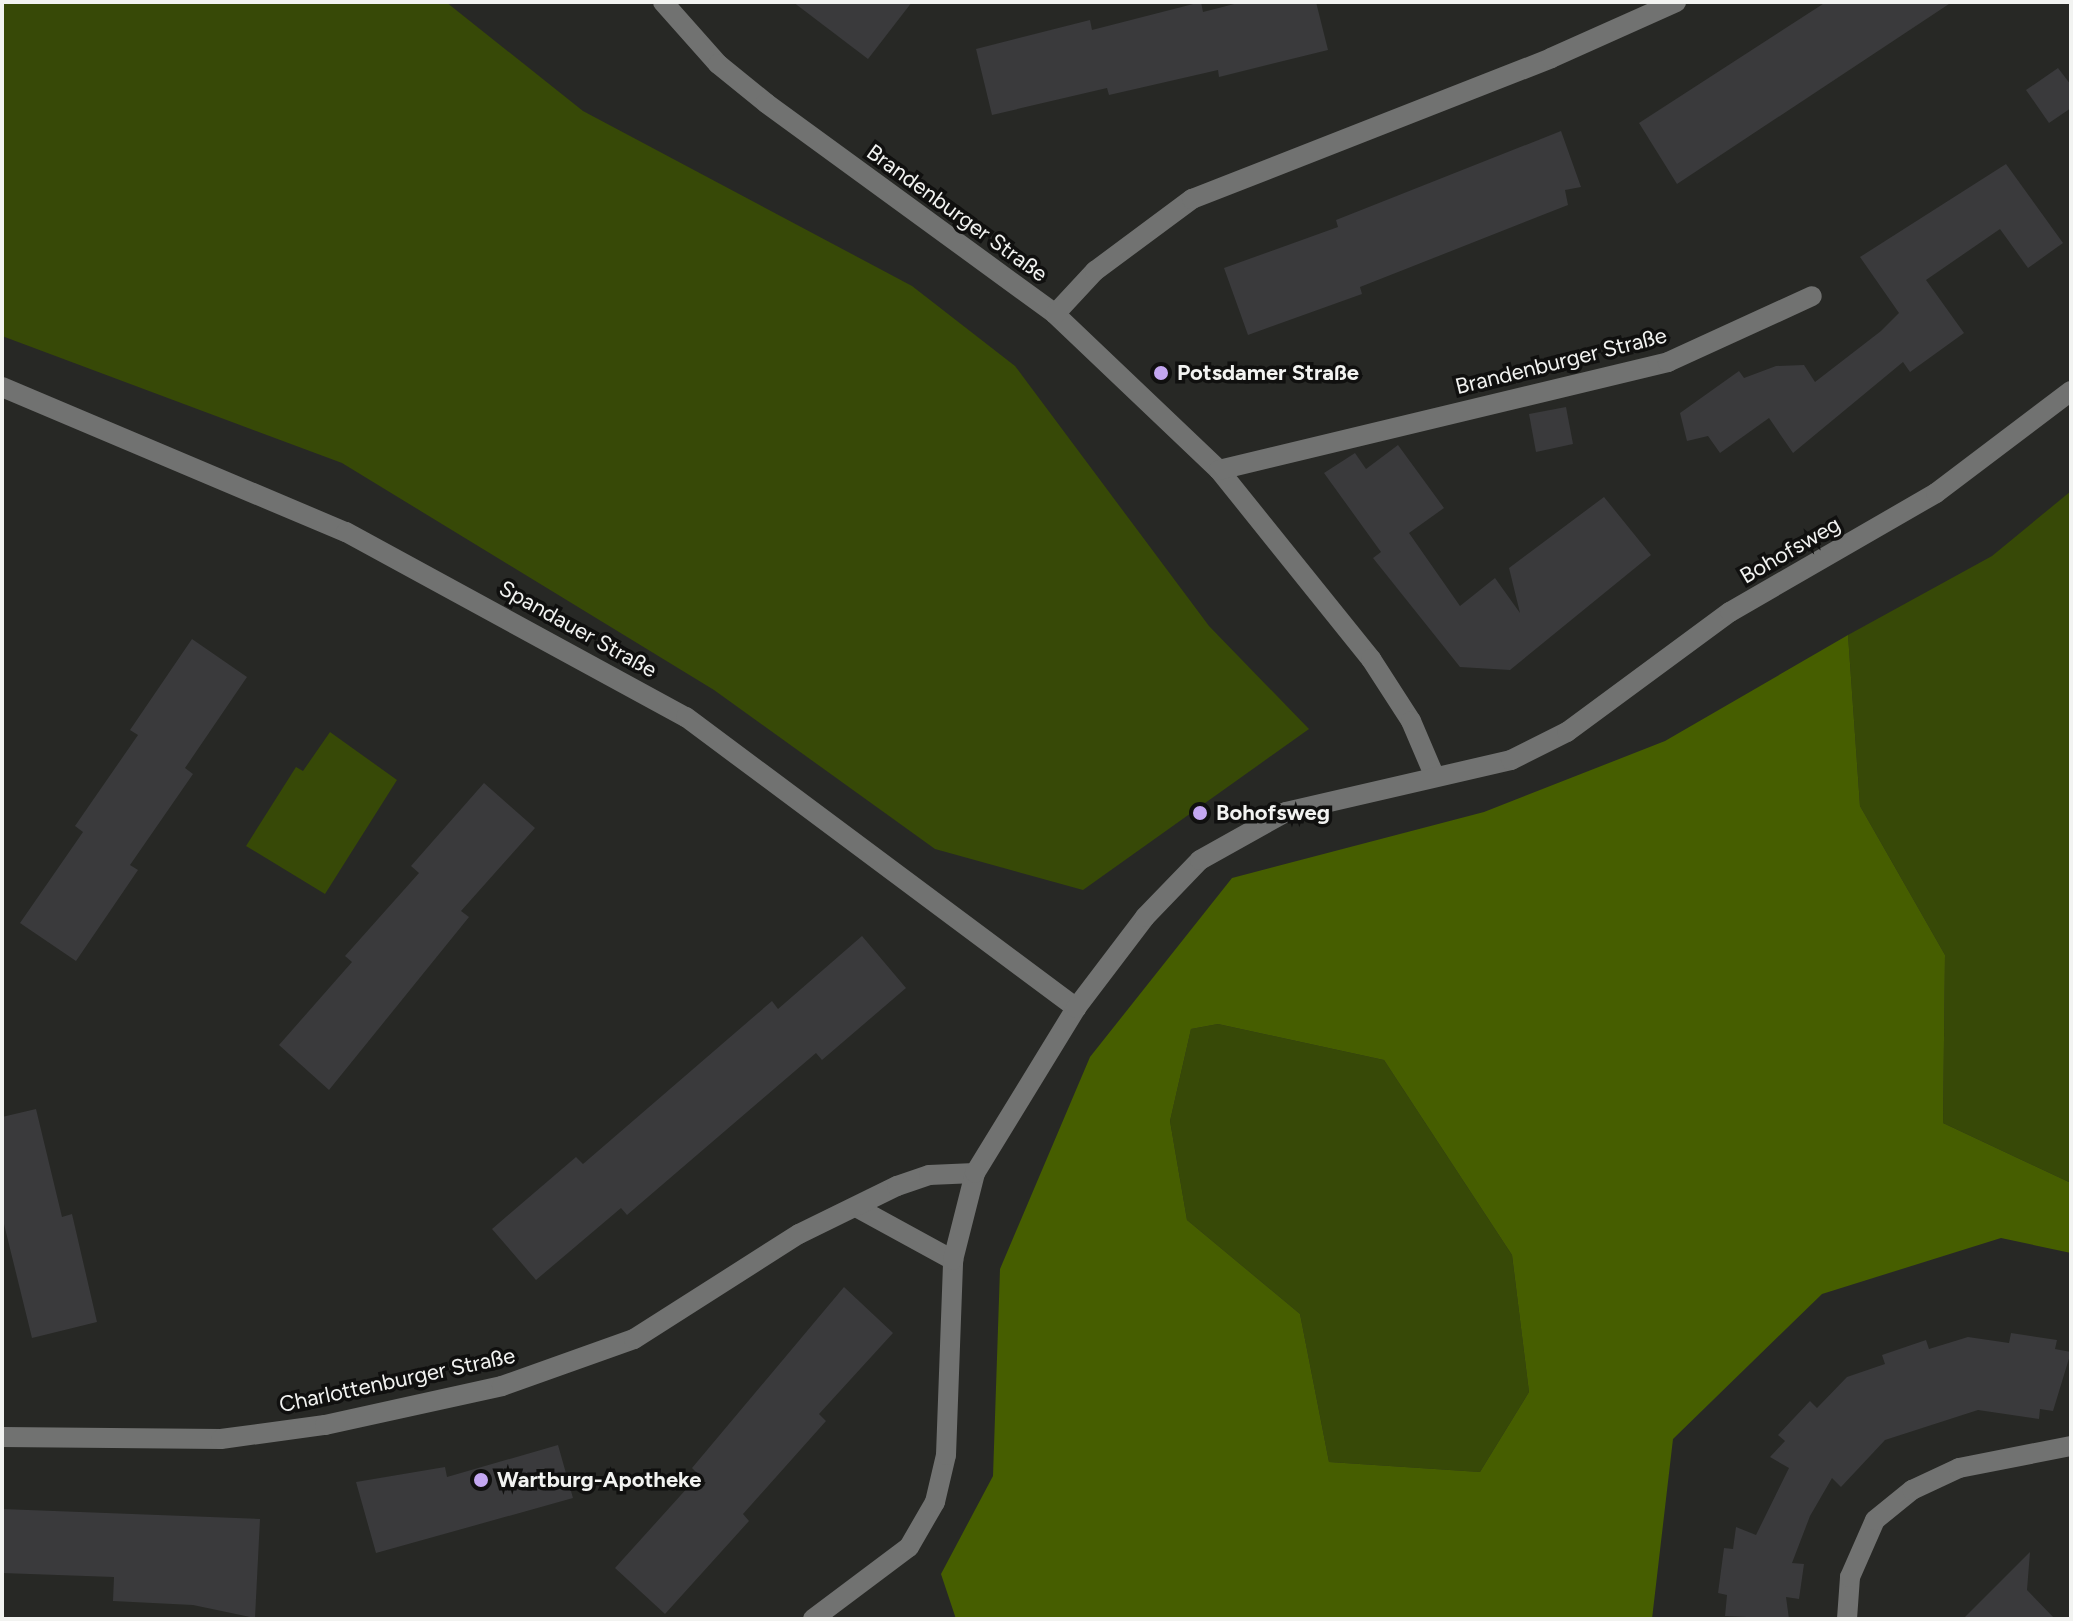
<!DOCTYPE html>
<html>
<head>
<meta charset="utf-8">
<style>
  body { margin:0 }
  #map { position:relative; width:2073px; height:1621px; overflow:hidden; background:#272825; font-family:Figtree,sans-serif }
  div>[style] { position:absolute }
  .green>* { inset:0; background:#374907 }
  .forest>* { inset:0; background:#465e00 }
  .building>* { inset:0; background:#3a3a3c }
  .minor>* { height:20px; margin:-10px; padding:0 10px; transform-origin:10px; border-radius:10px; background:#717271 }
  .dots>* { width:22px; height:22px; translate:-50% -50%; box-sizing:border-box; border:4px solid #10100f; border-radius:50% }
  span { translate:-50% -50%; white-space:nowrap; text-align:center; line-height:1.15; -webkit-text-stroke:7px #10100f; paint-order:stroke }
  .street-label { font-size:22px; color:#f2f3f1 }
  .poi-label { font-size:22px; color:#f2f3f1; font-weight:700 }
  .left { translate:0 -50%; text-align:left }
  .frame { position:absolute; inset:0; border:4px solid #f2f3f1; pointer-events:none }
</style>
</head>
<body>
<div id="map">
  <div class="green">
    <i style="clip-path:polygon(2px 2px,446px 2px,583px 111px,912px 286px,1015px 366px,1209px 626px,1309px 729px,1083px 890px,935px 849px,714px 690px,342px 463px,2px 336px)"></i>
    <i style="clip-path:polygon(2071px 491px,2071px 1183px,1943px 1123px,1945px 955px,1860px 806px,1848px 635px,1992px 556px)"></i>
    <i style="clip-path:polygon(330px 732px,397px 780px,325px 894px,246px 846px,296px 767px,303px 771px)"></i>
    <i style="clip-path:polygon(1218px 1024px,1384px 1060px,1512px 1255px,1529px 1392px,1480px 1472px,1329px 1462px,1300px 1314px,1187px 1220px,1170px 1121px,1191px 1029px)"></i>
  </div>
  <div class="forest">
    <i style="clip-path:polygon(evenodd,1848px 635px,1860px 806px,1945px 955px,1943px 1123px,2071px 1183px,2071px 1253px,2001px 1238px,1822px 1294px,1673px 1439px,1652px 1619px,956px 1619px,941px 1574px,993px 1476px,1000px 1269px,1090px 1057px,1232px 878px,1484px 812px,1665px 741px,1848px 635px,1218px 1024px,1384px 1060px,1512px 1255px,1529px 1392px,1480px 1472px,1329px 1462px,1300px 1314px,1187px 1220px,1170px 1121px,1191px 1029px,1218px 1024px)"></i>
  </div>
  <div class="building">
    <i style="clip-path:polygon(793px 2px,912px 2px,868px 59px)"></i>
    <i style="clip-path:polygon(1201px 2px,1203px 12px,1242px 2px,1316px 2px,1328px 50px,1219px 77px,1218px 70px,1109px 95px,1107px 88px,992px 115px,976px 49px,1090px 20px,1092px 30px)"></i>
    <i style="clip-path:polygon(1826px 2px,1952px 2px,1677px 184px,1639px 123px)"></i>
    <i style="clip-path:polygon(2058px 68px,2071px 85px,2071px 108px,2049px 123px,2026px 90px)"></i>
    <i style="clip-path:polygon(1561px 131px,1581px 187px,1565px 190px,1568px 205px,1360px 287px,1362px 294px,1248px 335px,1224px 268px,1338px 227px,1336px 220px)"></i>
    <i style="clip-path:polygon(2006px 164px,2063px 243px,2028px 268px,2000px 229px,1926px 280px,1964px 333px,1910px 372px,1903px 362px,1793px 453px,1769px 418px,1720px 453px,1708px 436px,1687px 441px,1680px 413px,1739px 371px,1744px 378px,1776px 366px,1804px 365px,1815px 382px,1881px 331px,1899px 313px,1860px 257px)"></i>
    <i style="clip-path:polygon(1566px 407px,1573px 444px,1536px 452px,1529px 414px)"></i>
    <i style="clip-path:polygon(1398px 445px,1444px 508px,1409px 533px,1460px 606px,1495px 578px,1520px 613px,1509px 568px,1604px 497px,1651px 555px,1510px 670px,1460px 667px,1373px 558px,1381px 552px,1324px 473px,1355px 453px,1366px 469px)"></i>
    <i style="clip-path:polygon(192px 639px,247px 677px,185px 768px,193px 774px,130px 865px,138px 870px,76px 961px,20px 923px,83px 832px,75px 826px,138px 735px,130px 730px)"></i>
    <i style="clip-path:polygon(484px 783px,535px 828px,461px 911px,469px 917px,329px 1090px,279px 1045px,352px 962px,345px 956px,419px 873px,411px 866px)"></i>
    <i style="clip-path:polygon(862px 936px,906px 988px,822px 1060px,816px 1053px,627px 1215px,621px 1208px,536px 1280px,492px 1229px,576px 1157px,583px 1164px,772px 1001px,778px 1009px)"></i>
    <i style="clip-path:polygon(36px 1109px,62px 1217px,72px 1214px,97px 1322px,32px 1338px,2px 1216px,2px 1117px)"></i>
    <i style="clip-path:polygon(844px 1287px,893px 1333px,819px 1414px,826px 1421px,743px 1514px,749px 1521px,665px 1614px,615px 1568px,699px 1475px,692px 1468px)"></i>
    <i style="clip-path:polygon(2011px 1333px,2057px 1340px,2055px 1349px,2071px 1352px,2053px 1411px,2040px 1409px,2039px 1419px,1978px 1410px,1885px 1440px,1841px 1487px,1832px 1478px,1810px 1516px,1792px 1563px,1804px 1564px,1799px 1599px,1786px 1597px,1789px 1619px,1725px 1616px,1727px 1595px,1718px 1593px,1724px 1548px,1733px 1549px,1736px 1527px,1756px 1535px,1789px 1468px,1770px 1457px,1785px 1441px,1778px 1435px,1810px 1401px,1817px 1408px,1847px 1377px,1885px 1364px,1882px 1355px,1926px 1340px,1929px 1349px,1968px 1337px,2009px 1343px)"></i>
    <i style="clip-path:polygon(558px 1445px,573px 1498px,376px 1553px,356px 1482px,445px 1467px,447px 1477px)"></i>
    <i style="clip-path:polygon(2px 1509px,260px 1519px,255px 1618px,193px 1605px,113px 1601px,114px 1577px,2px 1573px)"></i>
    <i style="clip-path:polygon(2030px 1552px,2027px 1590px,2055px 1619px,1963px 1619px)"></i>
  </div>
  <div class="minor">
    <i style="left:663px;top:2px;width:83px;rotate:48.4deg"></i>
    <i style="left:718px;top:64px;width:62px;rotate:39.1deg"></i>
    <i style="left:766px;top:103px;width:358px;rotate:36.1deg"></i>
    <i style="left:1055px;top:314px;width:226px;rotate:43.6deg"></i>
    <i style="left:1219px;top:470px;width:243px;rotate:51.2deg"></i>
    <i style="left:1371px;top:659px;width:74px;rotate:57.2deg"></i>
    <i style="left:1411px;top:721px;width:59px;rotate:66.9deg"></i>
    <i style="left:1055px;top:314px;width:59px;rotate:-47.1deg"></i>
    <i style="left:1095px;top:271px;width:121px;rotate:-36.6deg"></i>
    <i style="left:1192px;top:199px;width:386px;rotate:-21.4deg"></i>
    <i style="left:1551px;top:58px;width:137px;rotate:-24.1deg"></i>
    <i style="left:2px;top:387px;width:373px;rotate:22.9deg"></i>
    <i style="left:346px;top:532px;width:387px;rotate:28.6deg"></i>
    <i style="left:686px;top:717px;width:487px;rotate:36.7deg"></i>
    <i style="left:1219px;top:470px;width:462px;rotate:-13.5deg"></i>
    <i style="left:1668px;top:362px;width:158px;rotate:-24.6deg"></i>
    <i style="left:856px;top:1207px;width:111px;rotate:28.7deg"></i>
    <i style="left:2px;top:1437px;width:219px;rotate:0.5deg"></i>
    <i style="left:221px;top:1439px;width:105px;rotate:-7.7deg"></i>
    <i style="left:325px;top:1425px;width:181px;rotate:-12.4deg"></i>
    <i style="left:502px;top:1386px;width:140px;rotate:-19.6deg"></i>
    <i style="left:634px;top:1339px;width:196px;rotate:-32.5deg"></i>
    <i style="left:799px;top:1234px;width:109px;rotate:-26.1deg"></i>
    <i style="left:897px;top:1186px;width:34px;rotate:-19deg"></i>
    <i style="left:929px;top:1175px;width:46px;rotate:-2.5deg"></i>
    <i style="left:813px;top:1619px;width:120px;rotate:-36.9deg"></i>
    <i style="left:909px;top:1547px;width:52px;rotate:-60deg"></i>
    <i style="left:935px;top:1502px;width:48px;rotate:-76.8deg"></i>
    <i style="left:946px;top:1455px;width:195px;rotate:-87.9deg"></i>
    <i style="left:953px;top:1260px;width:90px;rotate:-75.8deg"></i>
    <i style="left:975px;top:1173px;width:193px;rotate:-58.5deg"></i>
    <i style="left:1076px;top:1008px;width:114px;rotate:-52.8deg"></i>
    <i style="left:1145px;top:917px;width:79px;rotate:-46deg"></i>
    <i style="left:1200px;top:860px;width:98px;rotate:-29.2deg"></i>
    <i style="left:1286px;top:812px;width:231px;rotate:-13deg"></i>
    <i style="left:1511px;top:760px;width:63px;rotate:-26.6deg"></i>
    <i style="left:1567px;top:732px;width:202px;rotate:-36.4deg"></i>
    <i style="left:1730px;top:612px;width:238px;rotate:-30deg"></i>
    <i style="left:1936px;top:493px;width:169px;rotate:-37.1deg"></i>
    <i style="left:1847px;top:1619px;width:42px;rotate:-85.9deg"></i>
    <i style="left:1850px;top:1577px;width:62px;rotate:-66.3deg"></i>
    <i style="left:1875px;top:1520px;width:48px;rotate:-39deg"></i>
    <i style="left:1912px;top:1490px;width:52px;rotate:-25.1deg"></i>
    <i style="left:1959px;top:1468px;width:114px;rotate:-11.1deg"></i>
  </div>
  <div class="dots">
    <i style="left:1161px;top:373px;background:#c4a7f1"></i>
    <i style="left:1200px;top:813px;background:#c4a7f1"></i>
    <i style="left:481px;top:1480px;background:#c4a7f1"></i>
  </div>
  <div class="street-label">
    <span style="left:957px;top:213px;rotate:36deg">Brandenburger Straße</span>
    <span style="left:1561px;top:361px;rotate:-14deg">Brandenburger Straße</span>
    <span style="left:1790px;top:550px;rotate:-30deg">Bohofsweg</span>
    <span style="left:578px;top:629px;rotate:29deg">Spandauer Straße</span>
    <span style="left:397px;top:1380px;rotate:-12deg">Charlottenburger Straße</span>
  </div>
  <div class="poi-label">
    <span class="left" style="left:1177px;top:373px">Potsdamer Straße</span>
    <span class="left" style="left:1216px;top:813px">Bohofsweg</span>
    <span class="left" style="left:497px;top:1480px">Wartburg-Apotheke</span>
  </div>
  <div class="frame"></div>
</div>
</body>
</html>
